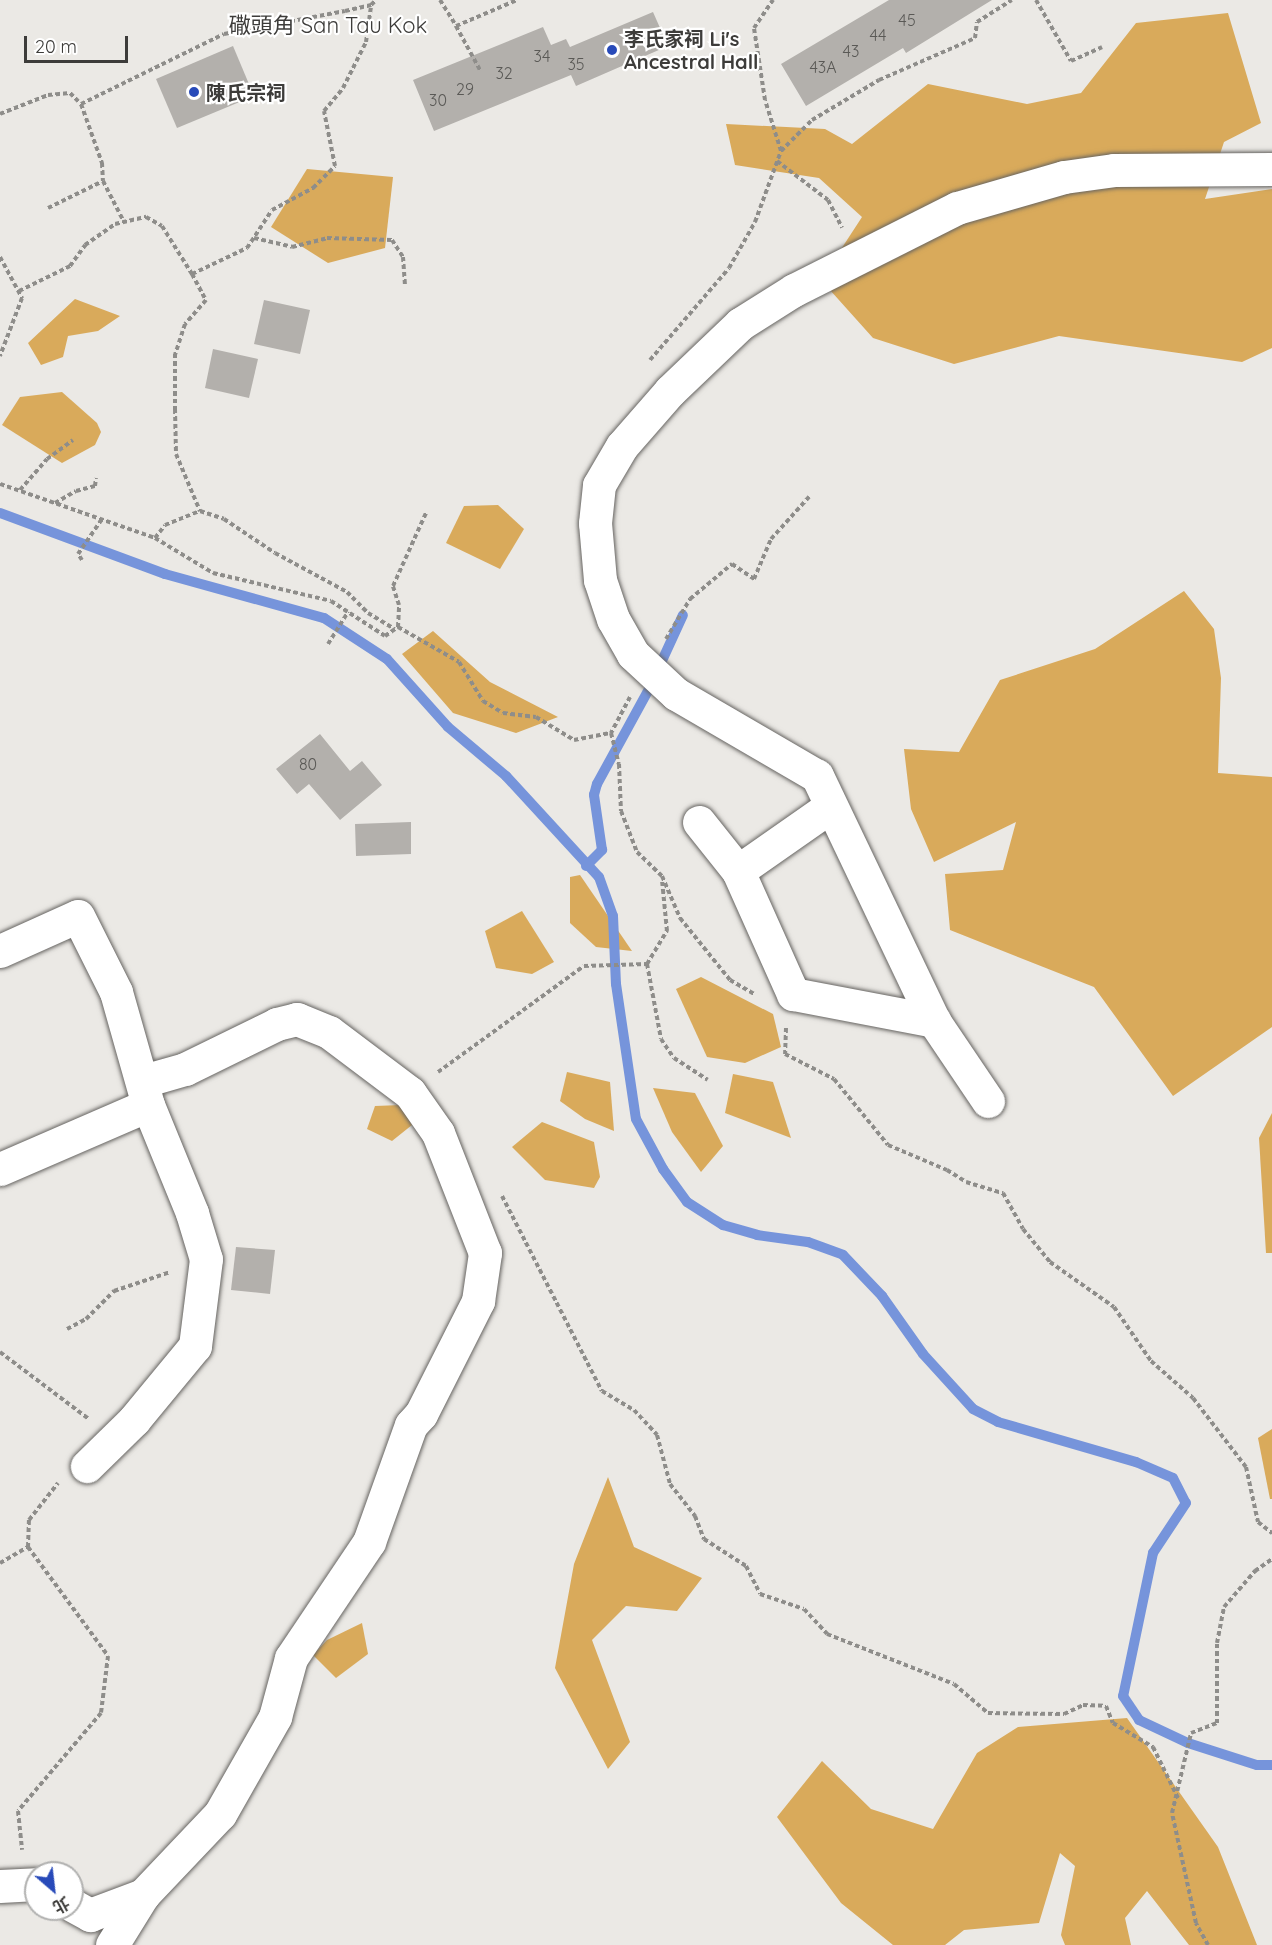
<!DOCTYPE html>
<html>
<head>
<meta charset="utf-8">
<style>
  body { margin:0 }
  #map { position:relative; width:1272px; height:1945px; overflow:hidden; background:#ebe9e5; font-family:Quicksand,"Noto Sans TC",sans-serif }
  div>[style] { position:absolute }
  .forest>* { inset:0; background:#d9aa5b }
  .stream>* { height:10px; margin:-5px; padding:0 5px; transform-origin:5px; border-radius:5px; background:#7694db }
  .building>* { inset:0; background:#b3b0ac }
  .path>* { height:4px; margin-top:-2px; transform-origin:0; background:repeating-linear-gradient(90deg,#8e8d8a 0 4.5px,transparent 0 7.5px) }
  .roads { filter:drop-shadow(0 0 2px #666461) drop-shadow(0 0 2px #666461) }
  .minor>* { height:33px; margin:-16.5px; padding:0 16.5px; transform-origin:16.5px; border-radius:16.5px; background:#fff }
  .dots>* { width:16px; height:16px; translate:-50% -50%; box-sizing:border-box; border:3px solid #fff; border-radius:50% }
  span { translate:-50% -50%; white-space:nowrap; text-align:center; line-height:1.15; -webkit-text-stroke:4.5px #fff; paint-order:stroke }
  .number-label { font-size:16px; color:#5a5956 }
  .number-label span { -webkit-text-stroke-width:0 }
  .poi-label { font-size:20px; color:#3d3c3a; font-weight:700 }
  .left { translate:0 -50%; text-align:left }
  .quarter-label { font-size:22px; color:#3d3c3a }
  .north { position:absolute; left:24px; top:1861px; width:60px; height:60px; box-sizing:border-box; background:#fff; border:2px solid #b1b1b0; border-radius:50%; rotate:152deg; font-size:16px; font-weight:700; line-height:24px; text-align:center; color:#3d3c3a }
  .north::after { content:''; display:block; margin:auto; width:21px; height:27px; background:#284ab9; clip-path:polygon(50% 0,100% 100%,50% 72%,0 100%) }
  .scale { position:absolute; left:24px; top:36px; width:104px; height:27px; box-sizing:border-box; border:3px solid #3d3c3a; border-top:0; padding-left:8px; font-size:18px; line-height:21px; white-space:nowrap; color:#3d3c3a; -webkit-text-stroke:4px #fff; paint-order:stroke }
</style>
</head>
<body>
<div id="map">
  <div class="forest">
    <i style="clip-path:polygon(1228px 13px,1261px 123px,1224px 142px,1205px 199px,1272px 189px,1272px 348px,1242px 362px,1059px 336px,954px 364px,873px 338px,821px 280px,862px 217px,819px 178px,735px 165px,726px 124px,825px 129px,852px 144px,928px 84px,1027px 104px,1081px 93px,1136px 23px)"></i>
    <i style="clip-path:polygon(307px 169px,393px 177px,385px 248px,328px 263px,271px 227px)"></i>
    <i style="clip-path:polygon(75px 299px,120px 316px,98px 331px,68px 336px,63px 357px,41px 365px,28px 343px)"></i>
    <i style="clip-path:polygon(62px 392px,97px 423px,101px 432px,95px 445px,62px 463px,2px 425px,20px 397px)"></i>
    <i style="clip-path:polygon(498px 505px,524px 529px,500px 569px,446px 543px,464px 506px)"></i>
    <i style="clip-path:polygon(1184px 591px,1214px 629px,1221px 678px,1218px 773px,1272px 777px,1272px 1027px,1173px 1096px,1094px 987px,950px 930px,945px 874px,1003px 870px,1016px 822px,934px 862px,911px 809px,904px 749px,959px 752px,1000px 680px,1095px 649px)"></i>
    <i style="clip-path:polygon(433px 631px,490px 682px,558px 717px,516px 733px,453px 713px,402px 654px)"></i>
    <i style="clip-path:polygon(580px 875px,632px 951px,596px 947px,570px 923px,570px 877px)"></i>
    <i style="clip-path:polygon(522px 911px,554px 962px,532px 974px,496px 968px,485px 931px)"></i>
    <i style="clip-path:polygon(701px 977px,773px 1014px,781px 1047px,745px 1063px,707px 1057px,676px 989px)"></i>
    <i style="clip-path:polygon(567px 1072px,610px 1082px,614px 1131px,585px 1119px,560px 1101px)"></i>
    <i style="clip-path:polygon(733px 1074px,773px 1082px,791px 1138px,725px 1113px)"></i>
    <i style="clip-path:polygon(653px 1088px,695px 1093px,723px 1146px,701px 1172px,672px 1132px)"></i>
    <i style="clip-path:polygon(401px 1105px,412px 1125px,392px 1141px,367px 1129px,375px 1106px)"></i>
    <i style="clip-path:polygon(1272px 1113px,1272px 1253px,1266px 1253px,1259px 1138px)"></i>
    <i style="clip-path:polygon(542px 1122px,594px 1142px,600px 1177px,594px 1188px,545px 1180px,512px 1147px)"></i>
    <i style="clip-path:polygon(1272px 1429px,1272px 1499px,1270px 1499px,1258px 1438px)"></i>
    <i style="clip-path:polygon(608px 1477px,634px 1547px,702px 1578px,677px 1611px,626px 1606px,592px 1640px,630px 1742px,608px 1769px,555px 1668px,574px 1564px)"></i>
    <i style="clip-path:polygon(362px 1623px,368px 1654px,336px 1678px,313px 1655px,327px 1640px)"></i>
    <i style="clip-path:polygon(1127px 1718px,1218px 1847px,1257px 1945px,1189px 1945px,1147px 1891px,1125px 1918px,1131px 1945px,1065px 1945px,1061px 1935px,1075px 1866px,1060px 1853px,1039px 1923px,964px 1930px,945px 1945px,893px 1945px,841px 1903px,777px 1817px,822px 1761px,871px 1809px,933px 1829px,977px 1753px,1018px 1727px)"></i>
  </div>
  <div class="stream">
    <i style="left:0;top:513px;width:176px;rotate:20.3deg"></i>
    <i style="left:165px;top:574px;width:165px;rotate:15.5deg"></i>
    <i style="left:324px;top:618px;width:75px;rotate:33.1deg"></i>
    <i style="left:387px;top:659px;width:91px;rotate:48.1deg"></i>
    <i style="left:448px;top:727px;width:76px;rotate:40.2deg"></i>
    <i style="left:506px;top:776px;width:137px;rotate:47.4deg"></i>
    <i style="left:599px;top:877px;width:41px;rotate:70.3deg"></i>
    <i style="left:613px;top:916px;width:68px;rotate:87.5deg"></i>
    <i style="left:616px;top:984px;width:136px;rotate:81.6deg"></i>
    <i style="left:636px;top:1119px;width:57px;rotate:61.6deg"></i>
    <i style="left:663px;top:1169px;width:41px;rotate:54deg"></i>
    <i style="left:687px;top:1202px;width:43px;rotate:32.6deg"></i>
    <i style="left:723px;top:1225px;width:35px;rotate:16deg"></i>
    <i style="left:757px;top:1235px;width:51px;rotate:7.8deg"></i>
    <i style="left:808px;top:1242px;width:37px;rotate:20deg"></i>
    <i style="left:843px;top:1255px;width:57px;rotate:46.4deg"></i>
    <i style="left:882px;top:1296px;width:71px;rotate:54.7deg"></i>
    <i style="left:923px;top:1354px;width:74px;rotate:47.7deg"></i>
    <i style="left:973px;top:1409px;width:28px;rotate:27deg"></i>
    <i style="left:998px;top:1422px;width:144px;rotate:16.2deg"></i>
    <i style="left:1136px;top:1462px;width:40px;rotate:23.4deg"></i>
    <i style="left:1173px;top:1478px;width:28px;rotate:63deg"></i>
    <i style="left:1186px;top:1503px;width:60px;rotate:123.4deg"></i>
    <i style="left:1153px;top:1553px;width:146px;rotate:101.8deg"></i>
    <i style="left:1123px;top:1696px;width:29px;rotate:56deg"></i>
    <i style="left:1139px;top:1720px;width:54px;rotate:25.1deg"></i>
    <i style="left:1188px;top:1743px;width:72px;rotate:17.7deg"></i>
    <i style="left:1257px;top:1765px;width:15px"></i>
    <i style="left:586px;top:866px;width:23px;rotate:-45deg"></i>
    <i style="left:602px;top:850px;width:56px;rotate:-98.3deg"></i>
    <i style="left:594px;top:795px;width:11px;rotate:-75deg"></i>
    <i style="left:597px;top:784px;width:111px;rotate:-61.3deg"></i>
    <i style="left:650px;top:687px;width:79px;rotate:-65.4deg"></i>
  </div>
  <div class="building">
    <i style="clip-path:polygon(889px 0,992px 0,906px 53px,903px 48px,806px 106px,781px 64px)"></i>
    <i style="clip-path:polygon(653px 12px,668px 46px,576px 86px,571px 75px,434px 131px,413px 80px,543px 27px,551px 45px,566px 39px,570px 47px)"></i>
    <i style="clip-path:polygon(233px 46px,254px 96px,177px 128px,156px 79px)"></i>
    <i style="clip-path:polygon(264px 300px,310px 310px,300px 354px,254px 344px)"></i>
    <i style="clip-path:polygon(213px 349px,258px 359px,249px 398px,205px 388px)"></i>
    <i style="clip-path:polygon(320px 734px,350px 771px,362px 761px,382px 785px,340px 820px,309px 784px,297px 794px,276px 769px)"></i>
    <i style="clip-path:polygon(411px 822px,411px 854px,356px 856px,355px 824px)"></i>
    <i style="clip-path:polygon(236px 1247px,275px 1250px,270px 1294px,231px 1290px)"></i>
  </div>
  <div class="path">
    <i style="left:440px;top:0;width:31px;rotate:58deg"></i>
    <i style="left:456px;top:26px;width:66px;rotate:-23.1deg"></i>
    <i style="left:1036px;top:0;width:70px;rotate:60.2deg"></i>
    <i style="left:1071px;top:61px;width:34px;rotate:-24deg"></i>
    <i style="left:456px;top:26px;width:50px;rotate:61.4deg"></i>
    <i style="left:81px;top:104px;width:63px;rotate:70.4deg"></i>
    <i style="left:102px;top:163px;width:18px;rotate:87deg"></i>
    <i style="left:103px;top:181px;width:46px;rotate:62.9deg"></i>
    <i style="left:0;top:114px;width:52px;rotate:-21.6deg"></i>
    <i style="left:48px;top:95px;width:22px;rotate:-5deg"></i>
    <i style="left:70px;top:93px;width:16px;rotate:45deg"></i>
    <i style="left:81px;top:104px;width:159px;rotate:-26.1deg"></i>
    <i style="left:224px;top:34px;width:123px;rotate:-10.8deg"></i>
    <i style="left:345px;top:11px;width:27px;rotate:-13deg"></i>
    <i style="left:371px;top:5px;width:7px;rotate:-45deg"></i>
    <i style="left:781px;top:151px;width:44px;rotate:-45deg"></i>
    <i style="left:812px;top:120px;width:78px;rotate:-30.8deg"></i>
    <i style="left:879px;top:80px;width:105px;rotate:-23.6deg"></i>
    <i style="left:975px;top:38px;width:16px;rotate:-83deg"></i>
    <i style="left:977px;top:22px;width:41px;rotate:-32.2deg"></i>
    <i style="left:777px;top:161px;width:64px;rotate:37.4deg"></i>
    <i style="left:828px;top:200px;width:31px;rotate:63deg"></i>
    <i style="left:48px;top:208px;width:61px;rotate:-26.1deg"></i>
    <i style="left:254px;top:238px;width:39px;rotate:13deg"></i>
    <i style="left:292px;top:247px;width:36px;rotate:-14deg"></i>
    <i style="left:327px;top:238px;width:65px;rotate:1.8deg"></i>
    <i style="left:392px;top:240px;width:20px;rotate:57deg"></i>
    <i style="left:403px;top:257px;width:28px;rotate:86deg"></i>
    <i style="left:0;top:257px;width:47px;rotate:61.8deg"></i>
    <i style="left:22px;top:298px;width:62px;rotate:110.8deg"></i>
    <i style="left:192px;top:274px;width:30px;rotate:62deg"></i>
    <i style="left:206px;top:300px;width:32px;rotate:131deg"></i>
    <i style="left:185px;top:324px;width:32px;rotate:108deg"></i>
    <i style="left:175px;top:354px;width:55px;rotate:90deg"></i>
    <i style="left:175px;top:409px;width:45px;rotate:88.7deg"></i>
    <i style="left:176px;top:454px;width:62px;rotate:67.2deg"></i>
    <i style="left:200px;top:511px;width:25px;rotate:18deg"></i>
    <i style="left:224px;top:519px;width:61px;rotate:33.7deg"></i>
    <i style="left:275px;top:553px;width:82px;rotate:28.4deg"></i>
    <i style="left:347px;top:592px;width:30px;rotate:45deg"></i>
    <i style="left:368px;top:613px;width:31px;rotate:31deg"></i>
    <i style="left:19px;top:291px;width:57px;rotate:-26.1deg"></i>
    <i style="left:70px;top:266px;width:26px;rotate:-54deg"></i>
    <i style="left:85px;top:245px;width:37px;rotate:-35deg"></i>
    <i style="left:115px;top:224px;width:32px;rotate:-13deg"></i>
    <i style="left:146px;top:217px;width:18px;rotate:29deg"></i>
    <i style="left:162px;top:226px;width:57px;rotate:58deg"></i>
    <i style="left:192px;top:274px;width:61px;rotate:-25.3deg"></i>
    <i style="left:247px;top:248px;width:45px;rotate:-56.7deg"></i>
    <i style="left:272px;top:210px;width:47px;rotate:-28.2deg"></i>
    <i style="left:313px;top:188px;width:31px;rotate:-45deg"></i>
    <i style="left:335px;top:166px;width:56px;rotate:-101.3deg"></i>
    <i style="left:324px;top:111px;width:30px;rotate:-50deg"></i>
    <i style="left:343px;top:88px;width:51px;rotate:-63.4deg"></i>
    <i style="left:366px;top:42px;width:37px;rotate:-82deg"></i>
    <i style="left:650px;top:360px;width:121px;rotate:-49.3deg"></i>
    <i style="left:729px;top:268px;width:53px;rotate:-60.5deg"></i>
    <i style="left:755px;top:222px;width:76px;rotate:-69.9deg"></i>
    <i style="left:781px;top:151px;width:53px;rotate:-107.4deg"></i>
    <i style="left:765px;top:100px;width:73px;rotate:-98.7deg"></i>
    <i style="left:754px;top:28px;width:34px;rotate:-56deg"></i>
    <i style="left:0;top:484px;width:164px;rotate:19.2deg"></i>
    <i style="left:155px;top:538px;width:68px;rotate:31.1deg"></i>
    <i style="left:213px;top:573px;width:121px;rotate:13.3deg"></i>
    <i style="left:331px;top:601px;width:64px;rotate:32.9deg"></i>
    <i style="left:385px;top:636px;width:16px;rotate:-35deg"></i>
    <i style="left:398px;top:627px;width:70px;rotate:29.8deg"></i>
    <i style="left:459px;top:662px;width:46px;rotate:58.4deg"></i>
    <i style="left:483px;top:701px;width:23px;rotate:31deg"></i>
    <i style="left:503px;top:713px;width:33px;rotate:7deg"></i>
    <i style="left:536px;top:717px;width:44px;rotate:31.2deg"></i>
    <i style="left:574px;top:740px;width:38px;rotate:-11deg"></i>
    <i style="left:20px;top:490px;width:41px;rotate:-48.9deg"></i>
    <i style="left:47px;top:459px;width:32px;rotate:-36deg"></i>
    <i style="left:55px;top:503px;width:24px;rotate:-30deg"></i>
    <i style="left:76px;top:491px;width:20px;rotate:-15deg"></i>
    <i style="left:95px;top:486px;width:8px;rotate:-83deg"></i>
    <i style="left:155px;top:538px;width:16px;rotate:-52deg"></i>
    <i style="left:165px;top:525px;width:38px;rotate:-22deg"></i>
    <i style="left:82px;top:560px;width:7px;rotate:-124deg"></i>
    <i style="left:78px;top:554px;width:42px;rotate:-55.6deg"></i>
    <i style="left:398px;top:627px;width:22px;rotate:-87deg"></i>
    <i style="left:399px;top:605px;width:20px;rotate:-108deg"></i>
    <i style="left:393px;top:586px;width:80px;rotate:-65.7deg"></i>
    <i style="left:666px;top:639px;width:47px;rotate:-59deg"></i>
    <i style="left:690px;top:599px;width:55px;rotate:-39.8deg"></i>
    <i style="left:732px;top:564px;width:27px;rotate:34deg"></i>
    <i style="left:754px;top:579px;width:43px;rotate:-67deg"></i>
    <i style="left:771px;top:539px;width:57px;rotate:-47.9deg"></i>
    <i style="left:328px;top:644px;width:38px;rotate:-58deg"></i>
    <i style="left:630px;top:697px;width:41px;rotate:117.8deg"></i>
    <i style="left:611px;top:733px;width:32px;rotate:76deg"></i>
    <i style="left:619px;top:764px;width:47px;rotate:87.6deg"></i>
    <i style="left:621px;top:811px;width:44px;rotate:68.7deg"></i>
    <i style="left:637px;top:852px;width:35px;rotate:44deg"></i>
    <i style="left:662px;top:876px;width:46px;rotate:66.8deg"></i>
    <i style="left:680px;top:918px;width:80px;rotate:51.1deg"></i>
    <i style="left:730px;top:980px;width:28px;rotate:30deg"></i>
    <i style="left:647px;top:964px;width:76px;rotate:79.4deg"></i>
    <i style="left:661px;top:1039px;width:23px;rotate:56deg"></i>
    <i style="left:674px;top:1058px;width:40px;rotate:32.9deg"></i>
    <i style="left:786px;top:1028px;width:26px;rotate:92deg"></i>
    <i style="left:785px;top:1054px;width:55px;rotate:27deg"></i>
    <i style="left:834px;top:1079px;width:85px;rotate:50.7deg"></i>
    <i style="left:888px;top:1145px;width:64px;rotate:23deg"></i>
    <i style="left:947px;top:1170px;width:22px;rotate:32deg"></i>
    <i style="left:966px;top:1182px;width:39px;rotate:17deg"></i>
    <i style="left:1003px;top:1193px;width:41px;rotate:60.9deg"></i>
    <i style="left:1023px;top:1229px;width:43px;rotate:50.7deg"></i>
    <i style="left:1050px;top:1262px;width:78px;rotate:35.1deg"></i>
    <i style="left:1114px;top:1307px;width:65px;rotate:55.6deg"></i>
    <i style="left:1151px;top:1361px;width:56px;rotate:41.4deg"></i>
    <i style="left:1193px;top:1398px;width:87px;rotate:52.5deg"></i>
    <i style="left:1246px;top:1467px;width:56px;rotate:77.7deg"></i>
    <i style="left:1258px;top:1522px;width:18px;rotate:38deg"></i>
    <i style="left:438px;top:1072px;width:180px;rotate:-36deg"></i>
    <i style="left:584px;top:966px;width:63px;rotate:-1.8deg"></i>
    <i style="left:647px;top:964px;width:39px;rotate:-59deg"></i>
    <i style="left:667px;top:931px;width:51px;rotate:-95.6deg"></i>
    <i style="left:502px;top:1196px;width:219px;rotate:62.9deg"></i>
    <i style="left:602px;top:1391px;width:37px;rotate:31deg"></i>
    <i style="left:634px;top:1410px;width:34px;rotate:47deg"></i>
    <i style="left:657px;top:1435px;width:51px;rotate:75.1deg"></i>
    <i style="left:670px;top:1484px;width:41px;rotate:52deg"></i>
    <i style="left:695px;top:1516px;width:25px;rotate:69deg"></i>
    <i style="left:704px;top:1539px;width:50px;rotate:32.7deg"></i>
    <i style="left:746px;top:1566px;width:31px;rotate:63deg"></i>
    <i style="left:760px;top:1594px;width:46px;rotate:18.8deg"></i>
    <i style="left:804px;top:1609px;width:34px;rotate:47deg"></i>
    <i style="left:827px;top:1634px;width:136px;rotate:21.5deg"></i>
    <i style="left:954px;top:1684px;width:45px;rotate:40.5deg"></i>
    <i style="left:988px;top:1713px;width:76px;rotate:0.8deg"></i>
    <i style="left:1064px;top:1714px;width:21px;rotate:-25deg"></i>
    <i style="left:1083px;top:1705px;width:23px;rotate:2deg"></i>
    <i style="left:1106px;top:1706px;width:18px;rotate:68deg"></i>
    <i style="left:1113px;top:1723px;width:47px;rotate:31deg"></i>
    <i style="left:1153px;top:1747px;width:57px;rotate:63.9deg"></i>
    <i style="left:67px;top:1329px;width:21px;rotate:-28deg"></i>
    <i style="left:86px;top:1319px;width:40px;rotate:-45deg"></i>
    <i style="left:114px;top:1291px;width:59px;rotate:-18.7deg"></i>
    <i style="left:0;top:1352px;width:111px;rotate:37deg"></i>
    <i style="left:28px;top:1547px;width:27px;rotate:-88deg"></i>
    <i style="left:29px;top:1520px;width:47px;rotate:-51.9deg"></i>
    <i style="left:0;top:1563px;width:32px;rotate:-30deg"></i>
    <i style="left:28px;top:1547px;width:135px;rotate:53.7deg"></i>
    <i style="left:108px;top:1656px;width:57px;rotate:97deg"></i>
    <i style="left:101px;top:1713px;width:128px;rotate:130.3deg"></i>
    <i style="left:18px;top:1811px;width:39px;rotate:84deg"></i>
    <i style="left:1208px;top:1945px;width:25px;rotate:-119deg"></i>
    <i style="left:1196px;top:1923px;width:113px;rotate:-102.3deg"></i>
    <i style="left:1172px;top:1813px;width:82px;rotate:-76.6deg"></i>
    <i style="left:1191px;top:1733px;width:28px;rotate:-21deg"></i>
    <i style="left:1217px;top:1723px;width:80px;rotate:-90deg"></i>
    <i style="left:1217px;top:1643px;width:37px;rotate:-79deg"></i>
    <i style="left:1224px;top:1607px;width:48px;rotate:-49.3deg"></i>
    <i style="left:1255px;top:1571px;width:21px;rotate:-35deg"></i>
  </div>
  <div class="roads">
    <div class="minor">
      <i style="left:699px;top:822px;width:63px;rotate:51.5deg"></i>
      <i style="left:738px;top:871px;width:135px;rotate:65.9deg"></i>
      <i style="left:793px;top:994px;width:144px;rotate:10.8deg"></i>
      <i style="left:738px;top:871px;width:113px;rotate:-35deg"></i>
      <i style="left:0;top:951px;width:85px;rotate:-24.2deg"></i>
      <i style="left:78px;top:916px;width:85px;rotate:63.4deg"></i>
      <i style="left:116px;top:992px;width:117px;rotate:74.2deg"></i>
      <i style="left:148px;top:1105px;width:117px;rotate:67.8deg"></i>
      <i style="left:192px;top:1213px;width:48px;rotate:73.1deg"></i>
      <i style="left:206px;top:1259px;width:88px;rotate:97.2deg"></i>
      <i style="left:195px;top:1346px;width:96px;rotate:129.5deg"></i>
      <i style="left:134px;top:1420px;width:66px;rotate:135.6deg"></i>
      <i style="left:988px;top:1101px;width:97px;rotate:-124deg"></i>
      <i style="left:934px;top:1021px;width:272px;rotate:-115.5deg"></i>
      <i style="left:817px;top:776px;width:163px;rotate:-149.8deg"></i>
      <i style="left:676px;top:694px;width:59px;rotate:-137.1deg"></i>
      <i style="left:633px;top:654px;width:40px;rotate:-119.7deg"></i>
      <i style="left:613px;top:619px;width:41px;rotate:-108.4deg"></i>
      <i style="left:600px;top:580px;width:57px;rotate:-95deg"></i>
      <i style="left:595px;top:523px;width:38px;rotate:-84deg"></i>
      <i style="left:599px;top:485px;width:45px;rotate:-59.5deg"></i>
      <i style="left:622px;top:446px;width:73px;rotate:-48.9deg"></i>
      <i style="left:670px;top:391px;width:97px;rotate:-43.7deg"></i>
      <i style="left:740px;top:324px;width:64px;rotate:-32.2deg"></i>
      <i style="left:794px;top:290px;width:182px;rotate:-26.7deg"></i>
      <i style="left:957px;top:208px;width:111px;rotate:-16.2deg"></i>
      <i style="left:1064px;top:177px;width:50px;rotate:-8deg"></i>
      <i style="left:1114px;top:170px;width:158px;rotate:-0.4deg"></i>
      <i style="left:0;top:1169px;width:161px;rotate:-23.4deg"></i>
      <i style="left:0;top:1886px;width:36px;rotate:-3deg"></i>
      <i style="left:72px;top:1905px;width:21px;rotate:29deg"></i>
      <i style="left:90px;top:1915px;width:57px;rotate:-20.7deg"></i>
      <i style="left:112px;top:1945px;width:59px;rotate:-58.2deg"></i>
      <i style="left:143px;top:1895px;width:112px;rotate:-46.5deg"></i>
      <i style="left:220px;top:1814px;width:112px;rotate:-60.4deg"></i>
      <i style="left:275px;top:1717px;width:61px;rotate:-74.8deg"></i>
      <i style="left:291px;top:1658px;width:140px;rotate:-56.1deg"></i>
      <i style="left:369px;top:1542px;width:124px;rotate:-70.3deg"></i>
      <i style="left:411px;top:1425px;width:15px;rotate:-48deg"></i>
      <i style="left:421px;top:1414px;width:127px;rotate:-63.2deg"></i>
      <i style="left:478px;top:1301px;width:49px;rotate:-81.7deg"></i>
      <i style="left:485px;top:1253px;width:129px;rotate:-111.4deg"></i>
      <i style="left:438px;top:1133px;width:49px;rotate:-125deg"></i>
      <i style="left:410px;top:1093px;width:101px;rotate:-143deg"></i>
      <i style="left:329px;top:1032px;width:35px;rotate:-158deg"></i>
      <i style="left:297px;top:1019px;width:21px;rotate:166deg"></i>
      <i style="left:277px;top:1024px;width:102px;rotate:153.9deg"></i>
      <i style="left:185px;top:1069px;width:44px;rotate:164.1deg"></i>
    </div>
  </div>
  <div class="dots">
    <i style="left:612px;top:50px;background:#284ab9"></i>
    <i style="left:194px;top:92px;background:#284ab9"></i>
  </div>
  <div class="number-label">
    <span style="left:907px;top:20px">45</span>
    <span style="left:878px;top:35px">44</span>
    <span style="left:851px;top:51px">43</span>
    <span style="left:542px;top:56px">34</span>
    <span style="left:576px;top:64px">35</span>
    <span style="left:823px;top:67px">43A</span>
    <span style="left:504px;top:73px">32</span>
    <span style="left:465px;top:89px">29</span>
    <span style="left:438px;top:100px">30</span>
    <span style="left:308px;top:764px">80</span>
  </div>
  <div class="poi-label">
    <span class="left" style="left:624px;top:50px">李氏家祠 Li's<br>Ancestral Hall</span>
    <span class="left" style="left:206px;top:92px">陳氏宗祠</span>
  </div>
  <div class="quarter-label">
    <span style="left:328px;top:26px">䃟頭角 San Tau Kok</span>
  </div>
  <div class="north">北</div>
  <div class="scale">20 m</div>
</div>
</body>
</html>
